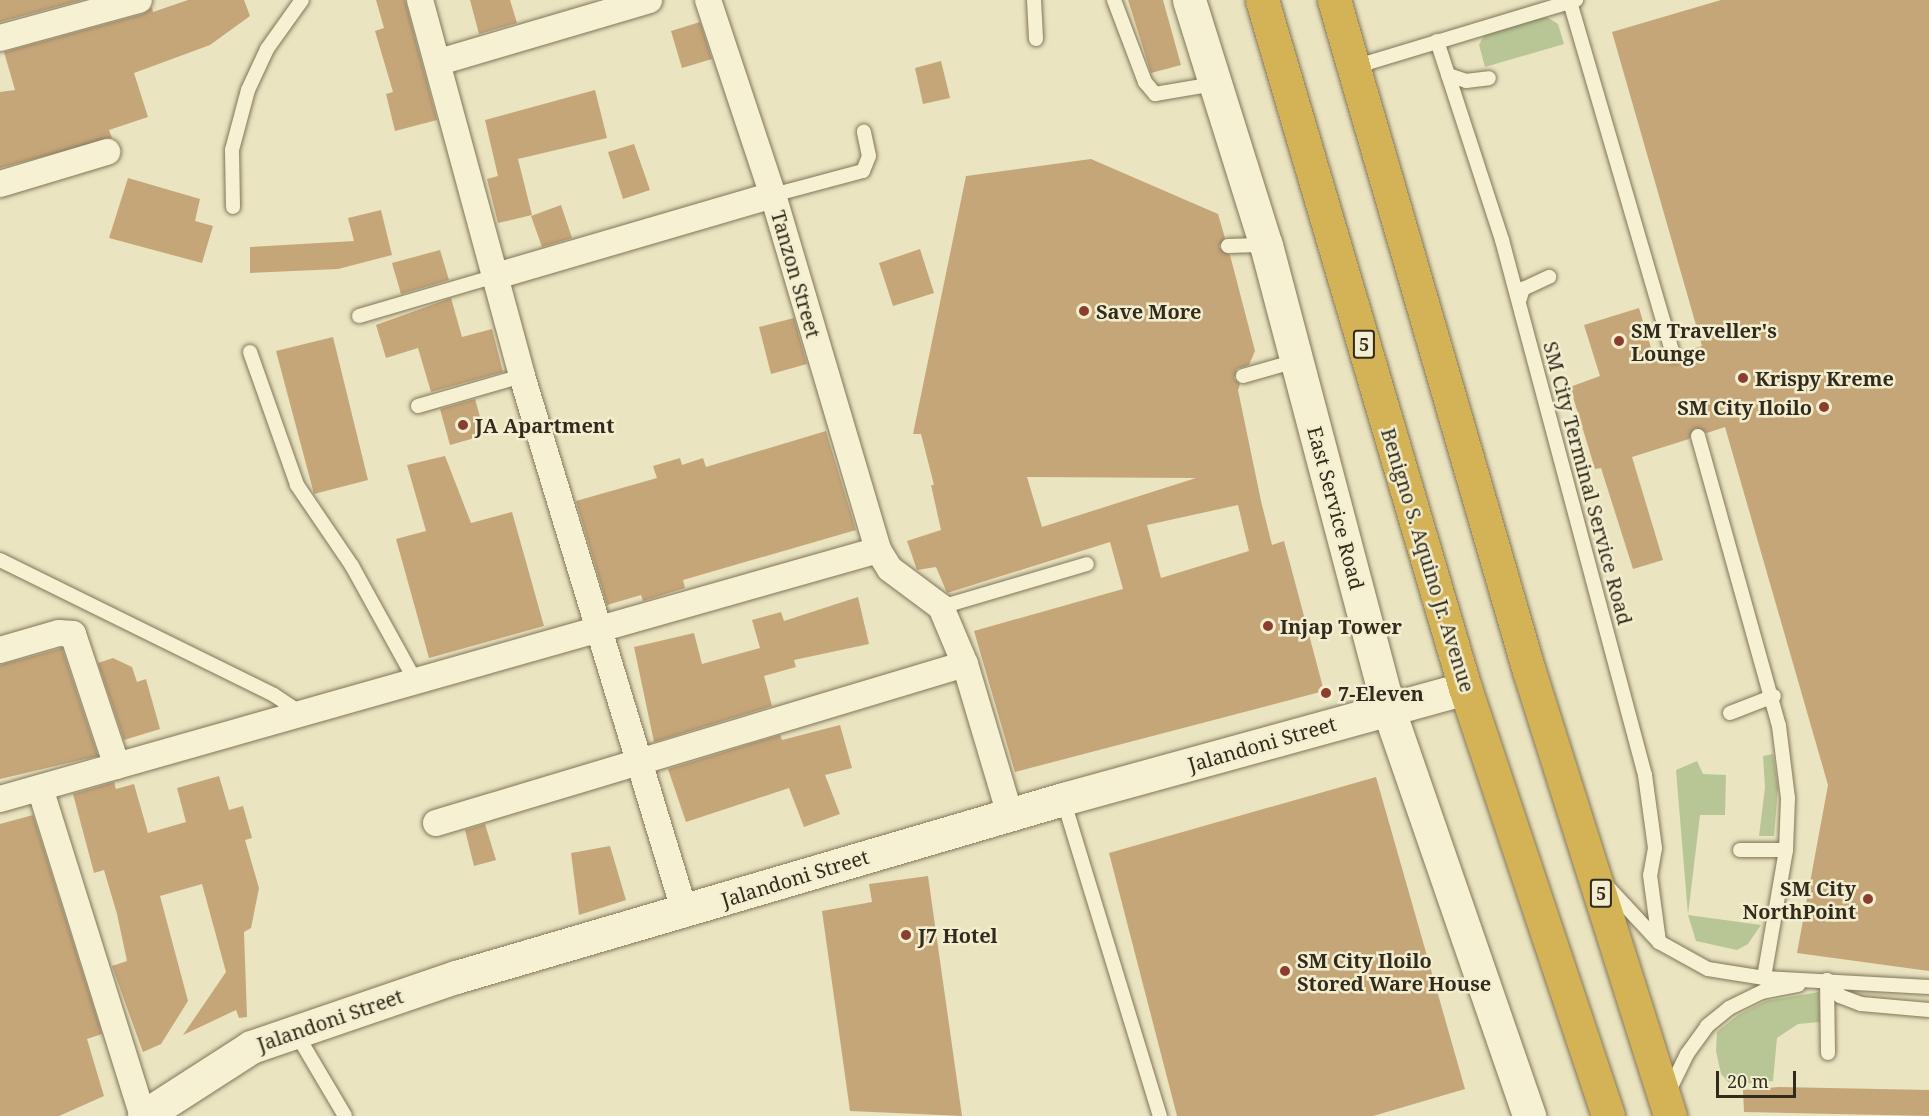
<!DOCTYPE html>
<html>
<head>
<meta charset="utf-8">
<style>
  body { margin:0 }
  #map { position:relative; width:1929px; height:1116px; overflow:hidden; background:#eae4c0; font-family:"Noto Serif",serif }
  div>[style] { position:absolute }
  .green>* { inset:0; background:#b8c695 }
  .building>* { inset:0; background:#c5a679 }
  .roads { filter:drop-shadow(0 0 2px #81765a) drop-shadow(0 0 2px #81765a) }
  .lane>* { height:14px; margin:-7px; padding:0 7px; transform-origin:7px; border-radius:7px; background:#f5f1d2 }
  .street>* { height:26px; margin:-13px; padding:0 13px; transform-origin:13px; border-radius:13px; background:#f5f1d2 }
  .secondary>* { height:33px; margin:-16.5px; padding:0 16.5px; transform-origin:16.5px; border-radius:16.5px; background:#f5f1d2 }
  .highway>* { height:33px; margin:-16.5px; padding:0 16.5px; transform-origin:16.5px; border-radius:16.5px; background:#d4b256 }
  .dots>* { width:16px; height:16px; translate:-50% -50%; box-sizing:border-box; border:3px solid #f2eecf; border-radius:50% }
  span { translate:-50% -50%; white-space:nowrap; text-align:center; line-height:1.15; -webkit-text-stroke:5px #f2eecf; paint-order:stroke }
  .shield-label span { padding:2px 4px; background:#f2eecf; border:2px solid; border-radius:4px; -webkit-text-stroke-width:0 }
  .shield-label { font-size:18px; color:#322b1d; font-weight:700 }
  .street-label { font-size:20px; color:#322b1d }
  .poi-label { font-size:20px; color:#322b1d; font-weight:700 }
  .left { translate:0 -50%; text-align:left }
  .right { translate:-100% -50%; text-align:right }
  .scale { position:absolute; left:1716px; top:1071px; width:80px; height:27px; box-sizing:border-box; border:3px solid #322b1d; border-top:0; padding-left:8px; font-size:18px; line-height:21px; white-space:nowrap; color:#322b1d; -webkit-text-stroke:4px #f2eecf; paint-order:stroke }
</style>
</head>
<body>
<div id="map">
  <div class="green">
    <i style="clip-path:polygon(1545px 16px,1558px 24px,1564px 44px,1485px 67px,1479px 45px,1485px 34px)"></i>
    <i style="clip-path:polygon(1773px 754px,1778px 788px,1774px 836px,1759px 836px,1765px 787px,1763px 756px)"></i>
    <i style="clip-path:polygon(1697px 761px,1703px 774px,1726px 775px,1725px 815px,1700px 815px,1688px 915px,1761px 925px,1748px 944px,1737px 950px,1696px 941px,1688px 915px,1676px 770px)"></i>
    <i style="clip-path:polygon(1819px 992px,1820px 1022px,1798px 1024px,1777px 1038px,1773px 1081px,1731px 1085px,1721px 1074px,1716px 1051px,1717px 1032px,1738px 1015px,1766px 1001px)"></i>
  </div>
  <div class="building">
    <i style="clip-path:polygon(0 0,82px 0,0 22px)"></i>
    <i style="clip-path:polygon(188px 0,244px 0,250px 16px,210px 45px,134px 73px,148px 117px,109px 130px,112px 138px,0 168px,0 92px,15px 90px,4px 52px,143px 14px,152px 7px,153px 12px)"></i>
    <i style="clip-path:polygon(376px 0,405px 0,437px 120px,395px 131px,386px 94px,393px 92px,375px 31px,384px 28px)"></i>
    <i style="clip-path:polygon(470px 0,510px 0,517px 23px,479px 34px)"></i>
    <i style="clip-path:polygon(1128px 0,1163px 0,1181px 65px,1151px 73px)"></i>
    <i style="clip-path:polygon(1721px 0,1929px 0,1929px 971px,1797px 953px,1828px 785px,1725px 427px,1707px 433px,1695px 428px,1689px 439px,1632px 457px,1663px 560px,1633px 569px,1601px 468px,1595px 469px,1570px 387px,1600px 376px,1584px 325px,1639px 308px,1655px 361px,1665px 358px,1676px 363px,1682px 352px,1702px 346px,1612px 32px)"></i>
    <i style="clip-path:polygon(700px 22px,712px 59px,682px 68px,671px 31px)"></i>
    <i style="clip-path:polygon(941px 61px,950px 98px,923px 104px,915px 68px)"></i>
    <i style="clip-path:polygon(595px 90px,607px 138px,518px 159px,532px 215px,498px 223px,487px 179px,498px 176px,485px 120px)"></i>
    <i style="clip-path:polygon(634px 144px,650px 190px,623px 199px,608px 152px)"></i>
    <i style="clip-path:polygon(evenodd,1091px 159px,1218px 214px,1225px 238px,1219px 247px,1230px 255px,1255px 351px,1249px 365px,1237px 369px,1234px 378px,1240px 384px,1238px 390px,1261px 501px,1272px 545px,1284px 541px,1324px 691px,1015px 772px,974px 631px,1123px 589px,1110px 542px,947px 593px,936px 567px,917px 570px,907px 541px,941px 530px,931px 485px,934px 485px,921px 434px,913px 434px,966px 176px,1091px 159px,1027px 477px,1196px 478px,1042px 527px,1027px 477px,1091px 159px,1238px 505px,1249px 551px,1161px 578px,1147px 525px,1238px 505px)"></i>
    <i style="clip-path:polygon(128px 178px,200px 199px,195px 221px,213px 226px,202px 263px,109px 238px)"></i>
    <i style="clip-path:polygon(561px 205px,572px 238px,542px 247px,531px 216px)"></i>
    <i style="clip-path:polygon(381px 210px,392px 255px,338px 269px,250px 273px,250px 247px,354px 241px,348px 218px)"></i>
    <i style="clip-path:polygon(920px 249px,934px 293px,893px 306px,879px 263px)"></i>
    <i style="clip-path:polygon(440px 250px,449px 280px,401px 294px,392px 263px)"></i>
    <i style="clip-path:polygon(451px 298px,462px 337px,492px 329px,503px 372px,431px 392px,418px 348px,386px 358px,376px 325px)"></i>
    <i style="clip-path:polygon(794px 318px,807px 364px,771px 374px,759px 327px)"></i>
    <i style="clip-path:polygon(333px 337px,368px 480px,314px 494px,276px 351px)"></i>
    <i style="clip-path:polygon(475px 399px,485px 435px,450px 445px,440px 409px)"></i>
    <i style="clip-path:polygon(826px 431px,856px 530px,683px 580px,685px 588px,643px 601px,641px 595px,607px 605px,576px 501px,657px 478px,653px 466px,680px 458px,682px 465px,703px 458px,706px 467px)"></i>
    <i style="clip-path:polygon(445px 456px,471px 523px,512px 512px,544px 626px,429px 658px,396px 539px,426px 531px,407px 465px)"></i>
    <i style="clip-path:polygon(858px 597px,869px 644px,794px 660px,796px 667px,764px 676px,772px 706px,654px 742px,634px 647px,694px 633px,702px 664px,760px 648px,752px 620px,781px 612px,784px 621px)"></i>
    <i style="clip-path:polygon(62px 648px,98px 756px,0 779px,0 665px)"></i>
    <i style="clip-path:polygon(113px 658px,132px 667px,137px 682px,146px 679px,160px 729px,124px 740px,98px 663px)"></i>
    <i style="clip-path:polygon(840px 725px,852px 768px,825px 775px,840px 814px,804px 827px,789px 788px,686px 822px,668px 769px,780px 735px,782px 740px)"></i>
    <i style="clip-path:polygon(219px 776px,229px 810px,243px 806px,252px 838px,245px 840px,259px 888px,251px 928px,244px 932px,247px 1017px,239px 1018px,236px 1010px,183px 1035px,226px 972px,202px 884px,160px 896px,188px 1001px,161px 1044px,143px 1052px,112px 966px,127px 961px,117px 914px,104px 870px,94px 873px,73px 794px,114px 782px,116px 789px,134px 784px,148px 833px,186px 822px,177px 788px)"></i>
    <i style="clip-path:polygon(1376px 777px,1465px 1089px,1373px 1116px,1177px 1116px,1109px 853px)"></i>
    <i style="clip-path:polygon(33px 815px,102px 1034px,87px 1039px,104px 1096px,59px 1116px,0 1116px,0 824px)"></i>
    <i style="clip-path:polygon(485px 824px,496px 860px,474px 866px,465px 830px)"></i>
    <i style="clip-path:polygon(610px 846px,626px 900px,579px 915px,571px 853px)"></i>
    <i style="clip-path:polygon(928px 876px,962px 1116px,850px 1111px,822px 911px,872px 902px,869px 884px)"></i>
    <i style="clip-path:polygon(1779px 1087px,1929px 1090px,1929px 1116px,1744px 1112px,1743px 1090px)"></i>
  </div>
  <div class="roads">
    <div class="lane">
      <i style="left:1034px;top:0;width:39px;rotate:87deg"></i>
      <i style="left:1114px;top:0;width:88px;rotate:69.3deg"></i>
      <i style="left:1145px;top:82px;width:16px;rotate:50deg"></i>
      <i style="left:1155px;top:94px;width:60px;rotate:-9.6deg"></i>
      <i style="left:1570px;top:2px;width:368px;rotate:73.7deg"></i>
      <i style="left:1437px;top:41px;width:209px;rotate:71.9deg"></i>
      <i style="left:1502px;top:240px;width:554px;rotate:75.04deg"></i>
      <i style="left:1645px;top:775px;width:74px;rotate:82.2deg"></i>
      <i style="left:1655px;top:848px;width:27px;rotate:100deg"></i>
      <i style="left:1650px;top:875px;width:68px;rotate:82.3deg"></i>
      <i style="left:1354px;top:67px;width:232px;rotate:-16.8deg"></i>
      <i style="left:1448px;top:75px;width:19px;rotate:18deg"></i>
      <i style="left:1466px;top:81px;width:23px;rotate:-7deg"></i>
      <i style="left:773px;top:195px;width:93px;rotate:-14.9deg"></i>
      <i style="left:863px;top:171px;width:16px;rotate:-68deg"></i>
      <i style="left:869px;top:156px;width:25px;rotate:-102deg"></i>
      <i style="left:233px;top:207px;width:57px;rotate:-91deg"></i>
      <i style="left:232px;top:150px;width:62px;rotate:-75.1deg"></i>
      <i style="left:248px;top:90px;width:45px;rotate:-65.1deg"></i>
      <i style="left:267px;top:49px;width:60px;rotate:-54.5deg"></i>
      <i style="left:1228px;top:246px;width:38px;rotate:-2deg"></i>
      <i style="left:1519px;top:301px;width:13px;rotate:-72deg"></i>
      <i style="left:1523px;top:289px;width:29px;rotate:-25deg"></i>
      <i style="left:359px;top:316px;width:143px;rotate:-16.3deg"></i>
      <i style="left:250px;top:352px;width:141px;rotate:70.5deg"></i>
      <i style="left:297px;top:485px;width:98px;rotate:55.8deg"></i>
      <i style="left:352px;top:566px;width:130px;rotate:61.1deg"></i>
      <i style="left:1243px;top:376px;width:55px;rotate:-15.8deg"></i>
      <i style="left:418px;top:406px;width:108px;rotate:-16.1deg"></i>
      <i style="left:1698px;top:436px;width:301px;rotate:74.4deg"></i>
      <i style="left:1779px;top:726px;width:73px;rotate:82.9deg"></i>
      <i style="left:1788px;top:798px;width:52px;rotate:92.2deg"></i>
      <i style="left:1786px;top:850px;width:130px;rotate:99.8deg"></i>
      <i style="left:0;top:560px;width:305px;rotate:26.2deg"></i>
      <i style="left:274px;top:695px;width:32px;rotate:34deg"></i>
      <i style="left:941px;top:607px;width:152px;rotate:-16.4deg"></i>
      <i style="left:1730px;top:713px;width:47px;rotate:-21.1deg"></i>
      <i style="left:1063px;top:799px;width:332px;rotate:73deg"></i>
      <i style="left:1740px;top:850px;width:46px"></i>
      <i style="left:1607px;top:886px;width:76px;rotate:47.1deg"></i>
      <i style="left:1659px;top:942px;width:56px;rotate:28.9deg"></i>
      <i style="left:1708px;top:969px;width:57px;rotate:9.1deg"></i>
      <i style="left:1764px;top:978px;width:165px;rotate:3.1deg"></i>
      <i style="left:1827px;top:980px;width:21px;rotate:51deg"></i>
      <i style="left:1840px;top:996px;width:22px;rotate:21deg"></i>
      <i style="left:1861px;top:1004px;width:68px;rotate:5deg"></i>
      <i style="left:1827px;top:980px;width:73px;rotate:89.2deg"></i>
      <i style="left:296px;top:1033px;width:96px;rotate:59.4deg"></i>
      <i style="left:1668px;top:1093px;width:43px;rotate:-64deg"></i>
      <i style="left:1687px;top:1054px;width:34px;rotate:-54deg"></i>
      <i style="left:1707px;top:1026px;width:28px;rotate:-39deg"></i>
      <i style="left:1729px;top:1008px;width:37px;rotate:-26deg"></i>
      <i style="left:1762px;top:992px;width:37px;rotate:-11deg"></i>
    </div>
    <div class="street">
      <i style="left:420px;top:0;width:390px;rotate:74.8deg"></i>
      <i style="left:522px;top:376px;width:561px;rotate:73.11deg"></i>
      <i style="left:708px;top:0;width:206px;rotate:71.6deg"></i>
      <i style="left:773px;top:195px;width:370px;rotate:73.5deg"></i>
      <i style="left:878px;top:550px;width:22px;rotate:58deg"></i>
      <i style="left:890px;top:569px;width:64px;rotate:36.7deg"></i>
      <i style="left:941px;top:607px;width:62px;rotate:67.2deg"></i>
      <i style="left:965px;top:664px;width:158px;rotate:73.4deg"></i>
      <i style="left:0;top:38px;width:144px;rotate:-15.3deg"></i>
      <i style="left:439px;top:62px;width:219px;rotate:-16.4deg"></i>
      <i style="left:0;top:184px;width:112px;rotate:-16.7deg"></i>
      <i style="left:496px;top:276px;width:289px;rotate:-16.3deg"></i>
      <i style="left:0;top:650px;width:61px;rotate:-16.1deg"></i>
      <i style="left:59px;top:633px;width:14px;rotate:4deg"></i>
      <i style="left:73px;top:634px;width:139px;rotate:71.6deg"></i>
      <i style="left:40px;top:788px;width:344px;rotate:72.6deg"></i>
      <i style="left:0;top:799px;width:913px;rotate:-15.83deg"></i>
      <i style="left:436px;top:823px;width:552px;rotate:-16.73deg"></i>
    </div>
    <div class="secondary">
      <i style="left:1189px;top:0;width:257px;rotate:72.6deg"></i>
      <i style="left:1266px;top:245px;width:479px;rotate:75.2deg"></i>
      <i style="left:1388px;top:708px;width:432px;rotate:70.9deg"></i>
      <i style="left:144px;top:1116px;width:127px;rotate:-32.8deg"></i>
      <i style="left:251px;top:1047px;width:217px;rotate:-18.9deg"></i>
      <i style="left:456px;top:977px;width:633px;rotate:-16.34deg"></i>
      <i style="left:1063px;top:799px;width:417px;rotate:-15.4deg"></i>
    </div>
    <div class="highway">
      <i style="left:1262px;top:0;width:717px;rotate:73.56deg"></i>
      <i style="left:1465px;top:688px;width:451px;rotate:71.5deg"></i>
      <i style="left:1334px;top:0;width:699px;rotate:73.8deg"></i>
      <i style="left:1529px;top:671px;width:467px;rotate:72.4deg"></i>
    </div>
  </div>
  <div class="dots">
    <i style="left:1084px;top:311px;background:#8b3e2e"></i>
    <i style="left:1619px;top:341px;background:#8b3e2e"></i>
    <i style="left:1743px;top:378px;background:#8b3e2e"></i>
    <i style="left:1824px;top:407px;background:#8b3e2e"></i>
    <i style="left:463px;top:425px;background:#8b3e2e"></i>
    <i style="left:1268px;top:626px;background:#8b3e2e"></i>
    <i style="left:1326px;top:693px;background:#8b3e2e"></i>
    <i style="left:1868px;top:899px;background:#8b3e2e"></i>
    <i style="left:906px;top:935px;background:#8b3e2e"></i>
    <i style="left:1285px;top:971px;background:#8b3e2e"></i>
  </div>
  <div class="shield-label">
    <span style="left:1364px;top:344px">5</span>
    <span style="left:1601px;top:893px">5</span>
  </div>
  <div class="street-label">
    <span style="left:796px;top:274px;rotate:74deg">Tanzon Street</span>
    <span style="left:1588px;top:483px;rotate:75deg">SM City Terminal Service Road</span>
    <span style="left:1336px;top:508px;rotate:75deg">East Service Road</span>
    <span style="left:1428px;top:560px;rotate:73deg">Benigno S. Aquino Jr. Avenue</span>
    <span style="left:1262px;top:744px;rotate:-16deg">Jalandoni Street</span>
    <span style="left:795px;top:878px;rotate:-17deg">Jalandoni Street</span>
    <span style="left:330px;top:1020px;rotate:-19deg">Jalandoni Street</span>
  </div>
  <div class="poi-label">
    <span class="left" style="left:1096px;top:311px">Save More</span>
    <span class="left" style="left:1631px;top:342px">SM Traveller's<br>Lounge</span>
    <span class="left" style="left:1755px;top:378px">Krispy Kreme</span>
    <span class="right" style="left:1812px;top:407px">SM City Iloilo</span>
    <span class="left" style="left:475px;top:425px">JA Apartment</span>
    <span class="left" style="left:1280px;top:626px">Injap Tower</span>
    <span class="left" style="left:1338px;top:693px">7-Eleven</span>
    <span class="right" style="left:1856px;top:900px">SM City<br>NorthPoint</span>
    <span class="left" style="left:918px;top:935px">J7 Hotel</span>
    <span class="left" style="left:1297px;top:972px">SM City Iloilo<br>Stored Ware House</span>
  </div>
  <div class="scale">20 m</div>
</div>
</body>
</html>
